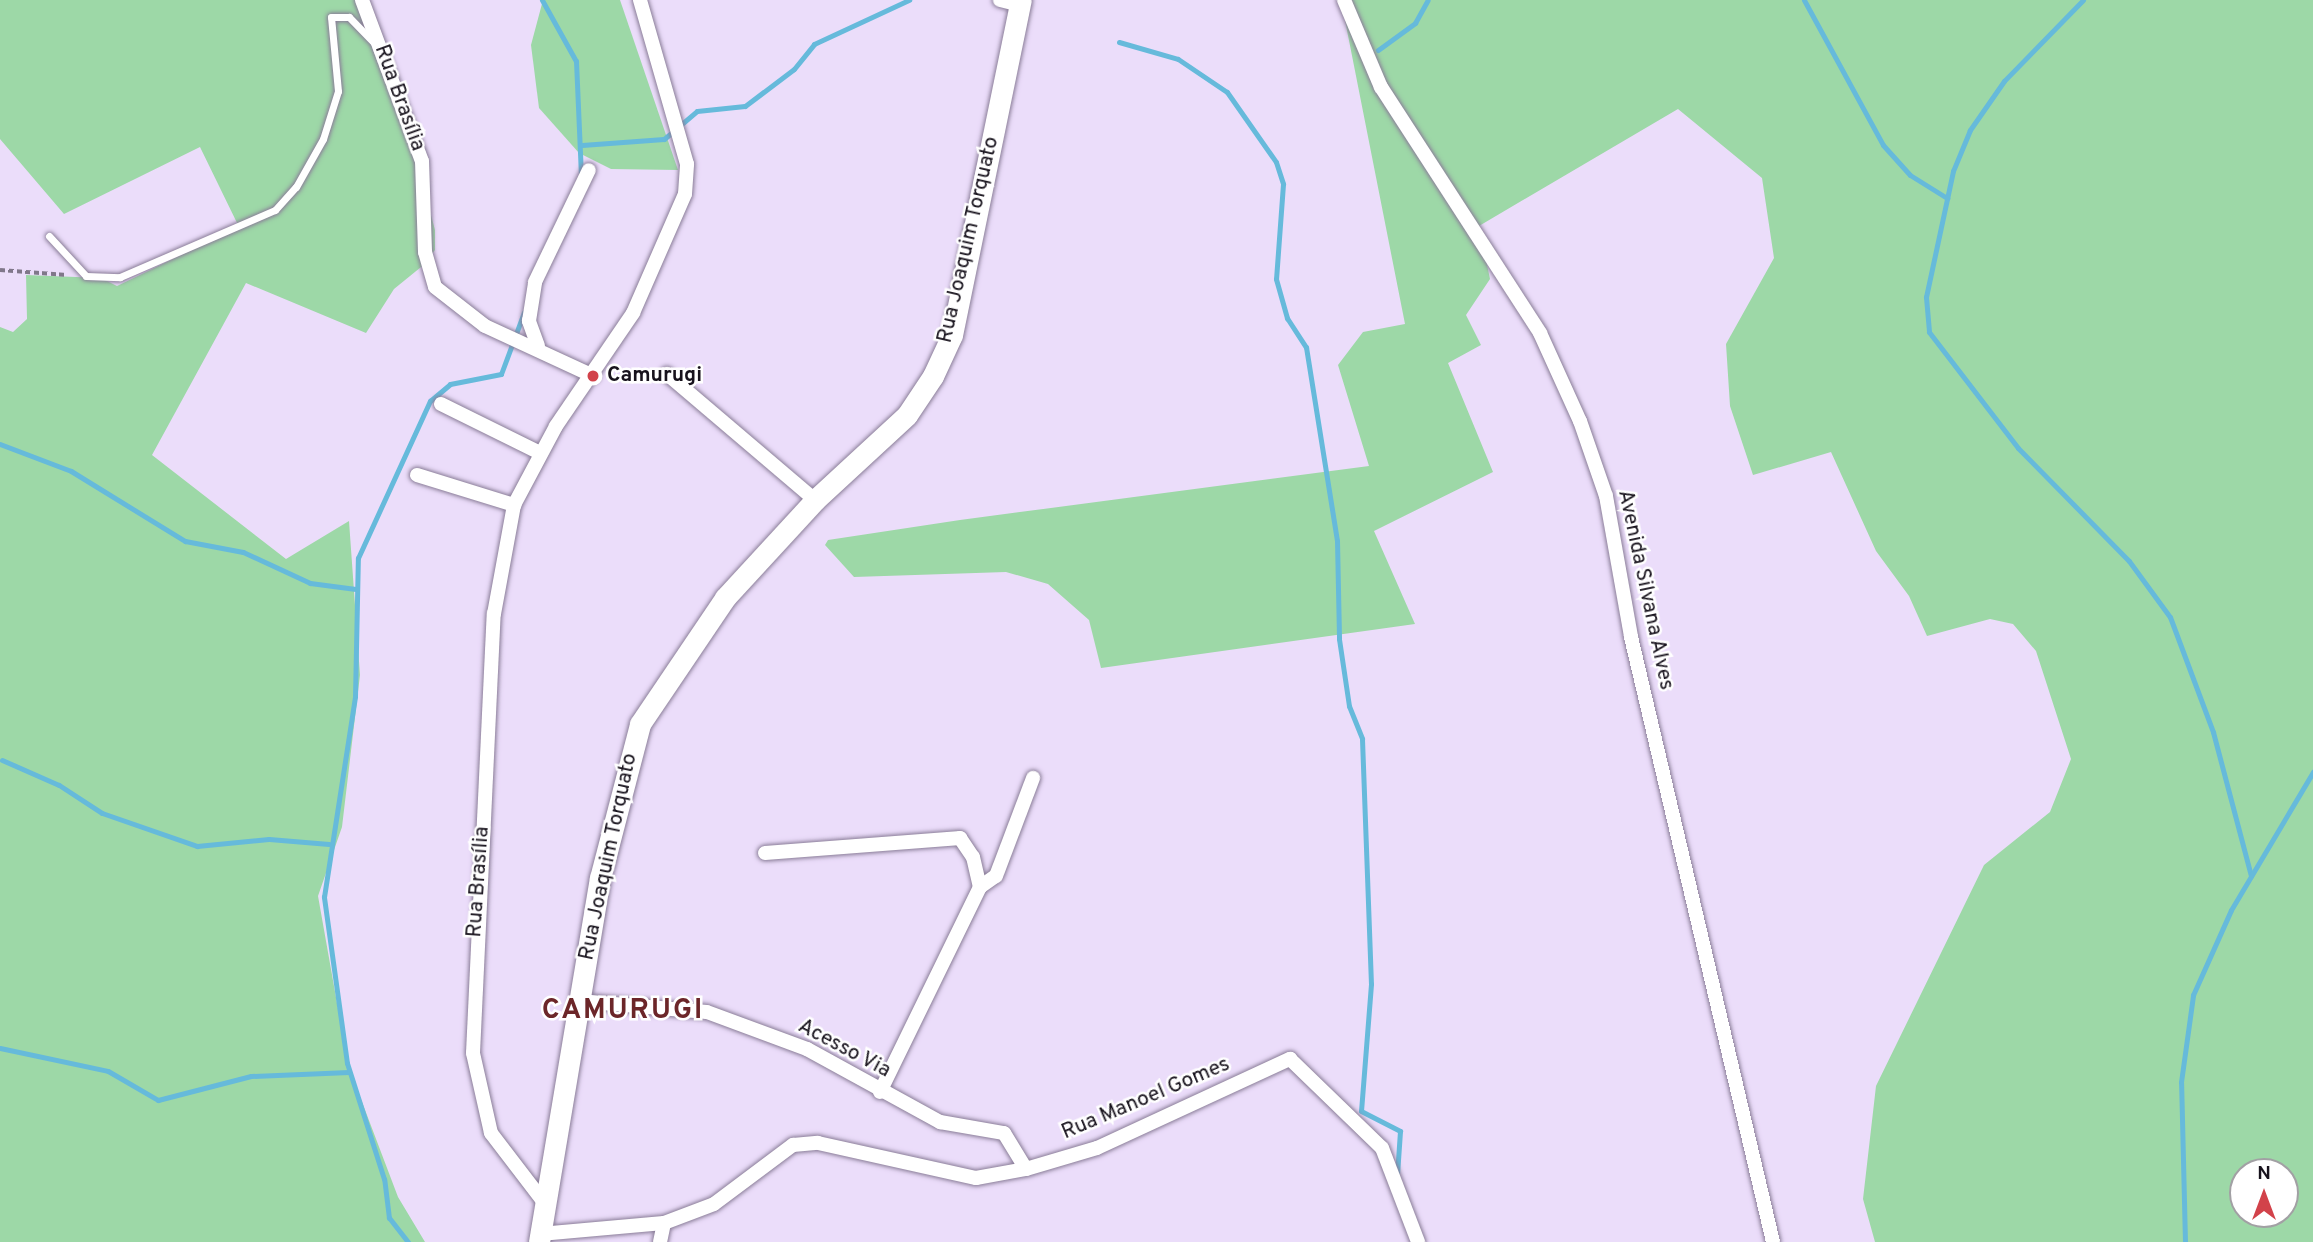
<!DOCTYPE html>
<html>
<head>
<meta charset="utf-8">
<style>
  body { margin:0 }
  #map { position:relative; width:2313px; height:1242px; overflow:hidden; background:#ebddfa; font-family:Overpass,sans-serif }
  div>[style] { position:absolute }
  .green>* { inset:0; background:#9dd8a7 }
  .stream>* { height:5px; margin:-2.5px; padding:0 2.5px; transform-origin:2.5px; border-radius:2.5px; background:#66badb }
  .path>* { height:3.5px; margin-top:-1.75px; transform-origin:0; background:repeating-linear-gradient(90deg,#80778a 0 5px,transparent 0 8.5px) }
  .roads { filter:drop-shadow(0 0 2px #8a7d98) drop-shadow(0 0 2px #8a7d98) }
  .lane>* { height:7px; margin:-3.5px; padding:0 3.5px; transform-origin:3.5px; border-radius:3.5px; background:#fff }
  .street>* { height:14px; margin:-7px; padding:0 7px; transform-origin:7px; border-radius:7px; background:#fff }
  .secondary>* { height:21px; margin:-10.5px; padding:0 10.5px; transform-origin:10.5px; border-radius:10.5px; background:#fff }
  .dots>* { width:19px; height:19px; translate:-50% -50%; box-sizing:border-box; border:4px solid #fff; border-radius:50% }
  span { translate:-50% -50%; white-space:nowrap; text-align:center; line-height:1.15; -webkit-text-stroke:5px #fff; paint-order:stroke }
  .street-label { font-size:21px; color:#17121c }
  .poi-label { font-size:21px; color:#17121c; font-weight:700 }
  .left { translate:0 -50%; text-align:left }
  .district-label { font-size:28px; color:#6c2629; font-weight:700; letter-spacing:2px }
  .north { position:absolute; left:2229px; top:1158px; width:70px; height:70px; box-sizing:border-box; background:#fff; border:2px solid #a2a0a4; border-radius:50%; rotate:0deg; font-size:19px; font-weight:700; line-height:28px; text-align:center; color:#17121c }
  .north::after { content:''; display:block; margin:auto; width:24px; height:32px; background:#d2424a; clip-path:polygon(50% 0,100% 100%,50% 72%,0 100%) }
</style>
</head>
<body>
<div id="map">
  <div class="green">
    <i style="clip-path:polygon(0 0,357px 0,406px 122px,435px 230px,435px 250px,426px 263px,394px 289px,366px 333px,246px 283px,152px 455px,286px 559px,349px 521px,360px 675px,342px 827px,318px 896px,348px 1065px,398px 1197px,425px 1242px,0 1242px,0 327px,13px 332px,27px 319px,26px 275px,101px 278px,117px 286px,239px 227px,200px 147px,64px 214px,0 139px)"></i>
    <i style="clip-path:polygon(543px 0,620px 0,678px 170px,611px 169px,579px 153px,539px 108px,531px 45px)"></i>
    <i style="clip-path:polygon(evenodd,1341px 0,2313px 0,2313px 1242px,1875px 1242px,1863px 1199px,1876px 1086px,1984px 865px,2050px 812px,2071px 759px,2036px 651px,2013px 624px,1990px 619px,1927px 636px,1909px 596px,1876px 551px,1831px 452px,1753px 475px,1730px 406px,1726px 344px,1774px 258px,1762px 178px,1678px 109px,1479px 226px,1490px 279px,1466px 315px,1481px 345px,1448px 363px,1493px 472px,1374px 531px,1415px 624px,1101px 668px,1089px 620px,1048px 584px,1006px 572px,854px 577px,825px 545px,828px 540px,960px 520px,1369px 466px,1338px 365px,1363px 332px,1405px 324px,1341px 0,2243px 1172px,2285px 1172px,2285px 1214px,2243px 1214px,2243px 1172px)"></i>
  </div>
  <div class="stream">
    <i style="left:542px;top:0;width:70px;rotate:60.9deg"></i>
    <i style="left:576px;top:61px;width:113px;rotate:87.5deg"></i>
    <i style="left:1804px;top:0;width:165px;rotate:61.4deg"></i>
    <i style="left:1883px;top:145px;width:40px;rotate:48deg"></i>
    <i style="left:1910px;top:175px;width:44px;rotate:31.9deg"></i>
    <i style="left:2083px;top:0;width:113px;rotate:134.3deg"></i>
    <i style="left:2004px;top:81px;width:60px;rotate:124.8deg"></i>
    <i style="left:1970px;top:130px;width:44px;rotate:112.5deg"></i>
    <i style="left:1953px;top:171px;width:129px;rotate:102.1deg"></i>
    <i style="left:1926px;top:297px;width:35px;rotate:85deg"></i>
    <i style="left:1929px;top:332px;width:146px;rotate:52.5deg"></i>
    <i style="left:2018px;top:448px;width:158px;rotate:45.5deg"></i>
    <i style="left:2129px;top:561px;width:69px;rotate:53.8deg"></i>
    <i style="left:2170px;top:617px;width:123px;rotate:69.5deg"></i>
    <i style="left:2213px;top:732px;width:149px;rotate:75.2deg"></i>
    <i style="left:1119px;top:42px;width:61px;rotate:16.1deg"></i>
    <i style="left:1178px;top:59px;width:59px;rotate:34deg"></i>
    <i style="left:1227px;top:92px;width:85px;rotate:55deg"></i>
    <i style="left:1276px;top:162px;width:23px;rotate:72deg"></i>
    <i style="left:1283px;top:184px;width:95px;rotate:94.2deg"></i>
    <i style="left:1276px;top:279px;width:41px;rotate:74.2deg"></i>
    <i style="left:1287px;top:318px;width:35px;rotate:57deg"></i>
    <i style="left:1306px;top:347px;width:196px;rotate:80.9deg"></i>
    <i style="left:1337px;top:541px;width:98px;rotate:88.8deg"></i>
    <i style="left:1339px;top:639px;width:68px;rotate:81.5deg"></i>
    <i style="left:1349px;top:706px;width:35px;rotate:68deg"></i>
    <i style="left:1362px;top:739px;width:245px;rotate:87.9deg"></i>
    <i style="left:1371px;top:984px;width:127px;rotate:94.5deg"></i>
    <i style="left:1361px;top:1111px;width:44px;rotate:27.1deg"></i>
    <i style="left:1400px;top:1131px;width:44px;rotate:93.9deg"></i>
    <i style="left:1378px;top:50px;width:46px;rotate:-36.1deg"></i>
    <i style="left:1415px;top:23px;width:26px;rotate:-61deg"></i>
    <i style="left:582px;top:145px;width:82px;rotate:-4.2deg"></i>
    <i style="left:664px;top:139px;width:43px;rotate:-40.3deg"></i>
    <i style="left:697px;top:111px;width:48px;rotate:-5.9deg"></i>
    <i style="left:745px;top:106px;width:61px;rotate:-37.1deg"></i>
    <i style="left:794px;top:69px;width:32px;rotate:-51deg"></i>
    <i style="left:814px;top:44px;width:105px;rotate:-24.9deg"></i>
    <i style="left:0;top:444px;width:76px;rotate:20.8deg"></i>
    <i style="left:71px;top:471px;width:134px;rotate:31.6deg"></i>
    <i style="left:185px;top:541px;width:59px;rotate:10.7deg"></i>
    <i style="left:243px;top:552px;width:74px;rotate:24.8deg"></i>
    <i style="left:310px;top:583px;width:46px;rotate:7.4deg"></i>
    <i style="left:2px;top:760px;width:62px;rotate:23.7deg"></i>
    <i style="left:59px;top:785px;width:51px;rotate:33.1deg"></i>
    <i style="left:102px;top:813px;width:101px;rotate:19.2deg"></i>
    <i style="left:197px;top:846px;width:72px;rotate:-5.6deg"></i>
    <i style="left:269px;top:839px;width:60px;rotate:4.8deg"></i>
    <i style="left:0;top:1048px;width:110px;rotate:12deg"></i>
    <i style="left:108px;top:1071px;width:58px;rotate:30.1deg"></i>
    <i style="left:158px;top:1100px;width:96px;rotate:-14.5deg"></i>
    <i style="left:251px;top:1076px;width:98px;rotate:-2.3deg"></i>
    <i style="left:408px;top:1242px;width:31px;rotate:-128deg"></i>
    <i style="left:389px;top:1218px;width:39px;rotate:-97deg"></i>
    <i style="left:384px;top:1179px;width:122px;rotate:-107.7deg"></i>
    <i style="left:347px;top:1063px;width:168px;rotate:-97.9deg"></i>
    <i style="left:324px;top:897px;width:203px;rotate:-81.2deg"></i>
    <i style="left:355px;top:696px;width:138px;rotate:-88.8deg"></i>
    <i style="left:358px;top:558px;width:173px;rotate:-65.4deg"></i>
    <i style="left:430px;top:401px;width:26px;rotate:-40deg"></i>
    <i style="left:450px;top:384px;width:52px;rotate:-11.1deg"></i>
    <i style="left:501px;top:374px;width:66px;rotate:-69.6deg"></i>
    <i style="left:2185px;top:1242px;width:160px;rotate:-91.4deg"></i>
    <i style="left:2181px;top:1082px;width:88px;rotate:-82.1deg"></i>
    <i style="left:2193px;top:995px;width:93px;rotate:-65.9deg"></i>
    <i style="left:2231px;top:910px;width:161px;rotate:-59.3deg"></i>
  </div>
  <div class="path">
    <i style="left:0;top:270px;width:67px;rotate:4.3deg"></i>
  </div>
  <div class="roads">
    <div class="lane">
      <i style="left:49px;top:236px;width:54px;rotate:47.2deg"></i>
      <i style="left:86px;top:276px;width:34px;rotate:2deg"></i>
      <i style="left:120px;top:277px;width:169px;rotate:-23.4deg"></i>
      <i style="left:275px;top:210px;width:31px;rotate:-48deg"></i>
      <i style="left:296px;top:187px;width:55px;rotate:-60.6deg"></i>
      <i style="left:323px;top:139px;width:50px;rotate:-72.6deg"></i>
      <i style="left:338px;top:91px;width:74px;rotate:-95.4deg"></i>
      <i style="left:331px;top:17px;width:18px"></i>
      <i style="left:349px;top:17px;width:35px;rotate:46deg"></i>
    </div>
    <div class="street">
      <i style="left:362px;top:0;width:172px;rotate:69.6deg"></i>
      <i style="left:422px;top:161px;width:91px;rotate:88.1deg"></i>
      <i style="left:425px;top:252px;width:36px;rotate:74deg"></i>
      <i style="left:435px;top:287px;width:63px;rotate:38deg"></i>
      <i style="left:485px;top:326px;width:119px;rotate:24.8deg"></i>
      <i style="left:1000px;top:0;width:21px;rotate:14deg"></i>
      <i style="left:1344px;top:0;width:95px;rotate:67deg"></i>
      <i style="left:1381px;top:87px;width:293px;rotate:57.1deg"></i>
      <i style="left:1540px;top:333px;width:97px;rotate:65.6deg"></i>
      <i style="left:1580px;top:421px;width:79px;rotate:70.9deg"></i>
      <i style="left:1606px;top:496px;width:143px;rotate:79.9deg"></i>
      <i style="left:1631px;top:637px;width:621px;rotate:76.79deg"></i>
      <i style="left:538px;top:346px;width:27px;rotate:-110deg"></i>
      <i style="left:529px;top:321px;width:39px;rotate:-81deg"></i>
      <i style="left:535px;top:282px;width:124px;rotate:-64.3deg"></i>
      <i style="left:667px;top:374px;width:194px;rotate:40.4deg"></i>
      <i style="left:441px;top:404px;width:110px;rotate:26.3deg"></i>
      <i style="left:417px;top:475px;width:102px;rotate:17.2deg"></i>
      <i style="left:765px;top:853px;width:196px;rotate:-4.4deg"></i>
      <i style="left:960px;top:838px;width:23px;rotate:56deg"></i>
      <i style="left:973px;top:857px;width:31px;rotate:77deg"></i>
      <i style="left:579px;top:1001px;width:128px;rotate:4.9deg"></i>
      <i style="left:707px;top:1012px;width:107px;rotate:20.3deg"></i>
      <i style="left:807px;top:1049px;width:152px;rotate:28.8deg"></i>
      <i style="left:940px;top:1122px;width:65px;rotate:9.8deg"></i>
      <i style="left:1004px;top:1133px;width:42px;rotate:58.6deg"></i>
      <i style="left:880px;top:1092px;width:228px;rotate:-64deg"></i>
      <i style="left:980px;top:887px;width:19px;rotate:-35deg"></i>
      <i style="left:996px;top:876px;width:105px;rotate:-69.3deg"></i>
      <i style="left:543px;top:1201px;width:86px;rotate:-127.4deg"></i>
      <i style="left:491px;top:1133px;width:82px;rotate:-102.7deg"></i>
      <i style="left:473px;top:1053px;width:440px;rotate:-87.3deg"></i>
      <i style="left:494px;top:614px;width:111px;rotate:-79.6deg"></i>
      <i style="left:514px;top:505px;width:89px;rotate:-62deg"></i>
      <i style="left:556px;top:426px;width:137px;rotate:-55.7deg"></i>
      <i style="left:633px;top:313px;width:130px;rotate:-66.4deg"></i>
      <i style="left:685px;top:194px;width:30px;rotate:-86deg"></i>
      <i style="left:687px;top:164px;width:171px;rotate:-106deg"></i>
      <i style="left:540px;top:1234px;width:124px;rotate:-5.1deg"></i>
      <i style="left:664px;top:1223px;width:53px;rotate:-20.8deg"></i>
      <i style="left:714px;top:1204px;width:99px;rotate:-36.8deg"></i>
      <i style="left:793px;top:1145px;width:25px;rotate:-5deg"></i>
      <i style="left:818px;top:1143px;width:162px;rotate:12.5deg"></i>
      <i style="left:976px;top:1178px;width:51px;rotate:-10.2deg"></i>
      <i style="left:1026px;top:1169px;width:74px;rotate:-16.5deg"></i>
      <i style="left:1097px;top:1148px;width:213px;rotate:-24.8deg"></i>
      <i style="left:1290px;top:1059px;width:128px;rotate:44.1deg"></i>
      <i style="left:1382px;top:1148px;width:101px;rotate:69deg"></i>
      <i style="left:660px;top:1242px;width:19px;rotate:-78deg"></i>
    </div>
    <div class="secondary">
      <i style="left:539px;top:1242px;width:369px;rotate:-80.5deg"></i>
      <i style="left:600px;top:878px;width:159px;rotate:-75.4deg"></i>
      <i style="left:640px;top:724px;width:152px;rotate:-56deg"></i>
      <i style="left:725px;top:598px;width:133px;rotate:-47.4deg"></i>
      <i style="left:815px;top:500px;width:125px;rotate:-42.7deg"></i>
      <i style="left:907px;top:415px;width:47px;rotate:-56.3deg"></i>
      <i style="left:933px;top:376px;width:45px;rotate:-65.1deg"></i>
      <i style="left:952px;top:335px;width:342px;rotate:-78.4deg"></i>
    </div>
  </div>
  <div class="dots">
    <i style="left:593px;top:376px;background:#d2424a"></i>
  </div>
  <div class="street-label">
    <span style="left:399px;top:98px;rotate:70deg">Rua Brasília</span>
    <span style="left:969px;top:240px;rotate:-77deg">Rua Joaquim Torquato</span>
    <span style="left:1645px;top:590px;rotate:78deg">Avenida Silvana Alves</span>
    <span style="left:609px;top:857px;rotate:-78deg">Rua Joaquim Torquato</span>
    <span style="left:479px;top:882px;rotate:-86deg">Rua Brasília</span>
    <span style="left:844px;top:1049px;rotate:28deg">Acesso Via</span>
    <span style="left:1146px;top:1099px;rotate:-23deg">Rua Manoel Gomes</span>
  </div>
  <div class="poi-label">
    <span class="left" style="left:607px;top:376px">Camurugi</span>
  </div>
  <div class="district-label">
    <span style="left:623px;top:1011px">CAMURUGI</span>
  </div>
  <div class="north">N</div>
</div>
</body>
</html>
